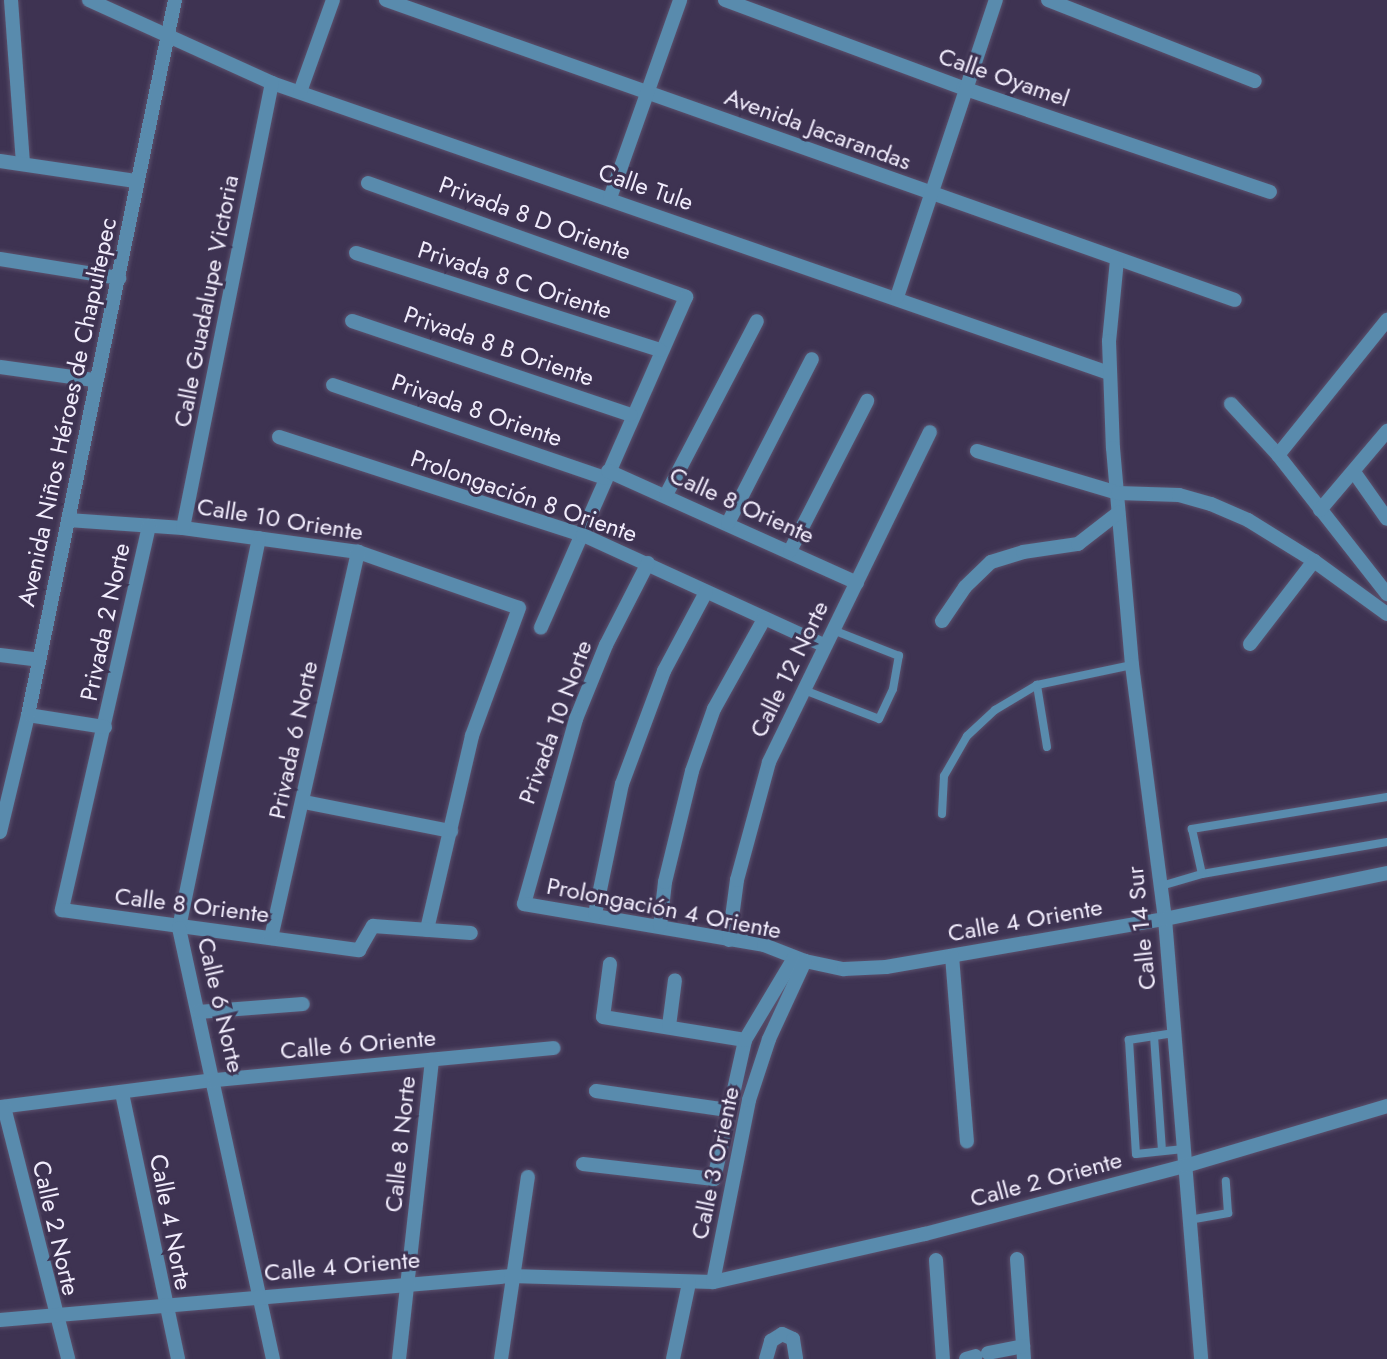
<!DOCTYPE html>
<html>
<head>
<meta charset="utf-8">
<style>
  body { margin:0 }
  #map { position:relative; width:1387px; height:1359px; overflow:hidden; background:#3e3352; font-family:Jost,sans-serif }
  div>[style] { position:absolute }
  .roads { filter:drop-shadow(0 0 2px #5b516d) drop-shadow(0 0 2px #5b516d) }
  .lane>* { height:8px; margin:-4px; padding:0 4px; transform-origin:4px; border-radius:4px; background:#598bad }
  .street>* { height:14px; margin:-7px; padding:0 7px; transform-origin:7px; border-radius:7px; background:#598bad }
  span { translate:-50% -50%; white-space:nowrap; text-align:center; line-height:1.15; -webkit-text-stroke:6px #3e3352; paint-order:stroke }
  .street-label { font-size:24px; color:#f1ecfc }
</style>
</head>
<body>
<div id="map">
  <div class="roads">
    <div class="lane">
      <i style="left:804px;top:690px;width:80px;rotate:21.1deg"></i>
      <i style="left:879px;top:719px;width:33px;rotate:-65deg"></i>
      <i style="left:893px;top:689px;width:34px;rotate:-80deg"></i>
      <i style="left:899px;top:656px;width:71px;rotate:-158.5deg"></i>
      <i style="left:1047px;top:747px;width:63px;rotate:-99.2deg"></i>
      <i style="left:1037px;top:685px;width:97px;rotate:-11.9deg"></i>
      <i style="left:1387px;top:797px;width:198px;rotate:170.7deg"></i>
      <i style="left:1192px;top:829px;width:46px;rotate:77.5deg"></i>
      <i style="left:1202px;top:874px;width:188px;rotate:-9.8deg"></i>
      <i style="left:942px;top:814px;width:38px;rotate:-87deg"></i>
      <i style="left:944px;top:776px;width:46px;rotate:-60.1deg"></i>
      <i style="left:967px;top:736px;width:38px;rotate:-43deg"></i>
      <i style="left:995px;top:710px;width:49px;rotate:-30.8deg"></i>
      <i style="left:1161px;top:886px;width:43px;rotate:-16.3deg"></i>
      <i style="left:1174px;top:1033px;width:46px;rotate:171.2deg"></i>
      <i style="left:1129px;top:1040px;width:114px;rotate:86.5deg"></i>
      <i style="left:1136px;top:1154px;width:48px;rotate:-5.9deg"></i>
      <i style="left:1154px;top:1036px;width:115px;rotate:86deg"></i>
      <i style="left:1189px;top:1220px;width:40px;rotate:-10deg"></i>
      <i style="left:1228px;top:1213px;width:32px;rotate:-94deg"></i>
    </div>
    <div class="street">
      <i style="left:11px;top:0;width:163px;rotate:85.8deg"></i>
      <i style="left:89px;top:0;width:201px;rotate:24.4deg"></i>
      <i style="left:272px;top:83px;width:886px;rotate:19.11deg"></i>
      <i style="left:386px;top:0;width:900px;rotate:19.46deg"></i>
      <i style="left:725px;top:0;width:254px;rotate:20.3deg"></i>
      <i style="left:963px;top:88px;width:324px;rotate:18.7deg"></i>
      <i style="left:1048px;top:0;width:222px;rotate:21.4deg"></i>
      <i style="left:300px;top:92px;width:98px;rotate:-70.3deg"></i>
      <i style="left:0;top:161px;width:137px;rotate:8.4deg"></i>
      <i style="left:368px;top:183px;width:338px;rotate:19.7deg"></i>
      <i style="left:686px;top:297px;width:361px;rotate:113.7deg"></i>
      <i style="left:610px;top:198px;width:210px;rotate:-70.5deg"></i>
      <i style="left:356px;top:253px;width:319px;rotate:17.7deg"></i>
      <i style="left:0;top:259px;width:121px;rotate:9.1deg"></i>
      <i style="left:1117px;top:260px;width:81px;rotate:95.6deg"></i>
      <i style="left:1109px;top:341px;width:107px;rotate:87.9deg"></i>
      <i style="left:1113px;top:448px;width:218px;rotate:85deg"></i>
      <i style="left:1132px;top:665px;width:256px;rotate:82.6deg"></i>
      <i style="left:1165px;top:919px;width:441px;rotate:85.3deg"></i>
      <i style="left:897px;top:297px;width:313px;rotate:-71.6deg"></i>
      <i style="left:352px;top:321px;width:294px;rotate:18.6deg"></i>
      <i style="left:0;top:367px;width:95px;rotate:7.9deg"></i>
      <i style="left:333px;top:385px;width:287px;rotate:18.9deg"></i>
      <i style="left:1231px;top:404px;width:69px;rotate:47.3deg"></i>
      <i style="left:1278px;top:455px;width:177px;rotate:51.9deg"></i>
      <i style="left:279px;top:437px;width:319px;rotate:17.9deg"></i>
      <i style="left:583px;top:535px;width:266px;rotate:24.6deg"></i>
      <i style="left:977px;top:451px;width:147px;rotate:16.6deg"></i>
      <i style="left:1118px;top:493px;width:61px;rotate:1.9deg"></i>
      <i style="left:1179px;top:495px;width:33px;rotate:16deg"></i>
      <i style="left:1211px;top:504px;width:40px;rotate:23.4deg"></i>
      <i style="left:1248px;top:520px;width:78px;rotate:31.8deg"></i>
      <i style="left:1314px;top:561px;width:90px;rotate:36deg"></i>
      <i style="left:1278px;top:455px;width:174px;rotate:-51.1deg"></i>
      <i style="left:608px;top:471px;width:273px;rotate:24.2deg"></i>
      <i style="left:1354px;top:472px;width:57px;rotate:54.9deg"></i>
      <i style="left:666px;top:495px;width:196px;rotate:-62.4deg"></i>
      <i style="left:1320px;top:510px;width:104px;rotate:-49.7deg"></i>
      <i style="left:68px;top:520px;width:115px;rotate:4deg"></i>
      <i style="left:183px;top:528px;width:177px;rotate:7.8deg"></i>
      <i style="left:358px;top:552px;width:170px;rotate:19.2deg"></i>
      <i style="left:519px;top:608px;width:136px;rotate:110.2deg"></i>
      <i style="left:472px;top:736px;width:199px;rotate:103.1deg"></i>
      <i style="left:728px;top:523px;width:184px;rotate:-62.9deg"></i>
      <i style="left:149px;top:526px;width:394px;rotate:102.8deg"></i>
      <i style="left:62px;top:910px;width:300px;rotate:7.7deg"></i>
      <i style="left:359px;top:950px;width:28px;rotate:-60deg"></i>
      <i style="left:373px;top:926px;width:98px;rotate:4.1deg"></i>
      <i style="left:183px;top:528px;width:454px;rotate:-78.7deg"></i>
      <i style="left:259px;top:538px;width:398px;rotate:101.6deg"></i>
      <i style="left:179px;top:928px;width:441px;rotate:77.7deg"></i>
      <i style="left:790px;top:551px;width:169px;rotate:-62.8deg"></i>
      <i style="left:648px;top:563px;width:92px;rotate:117.1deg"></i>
      <i style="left:606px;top:645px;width:80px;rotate:112.1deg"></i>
      <i style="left:576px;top:719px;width:192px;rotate:105.7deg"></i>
      <i style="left:524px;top:904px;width:243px;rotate:9.7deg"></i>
      <i style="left:764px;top:945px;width:44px;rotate:21.3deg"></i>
      <i style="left:805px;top:961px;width:40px;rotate:12deg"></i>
      <i style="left:844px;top:969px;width:42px;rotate:-2.7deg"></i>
      <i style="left:886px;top:967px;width:283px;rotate:-9.8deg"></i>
      <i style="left:1165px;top:919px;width:227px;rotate:-11.7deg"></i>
      <i style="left:942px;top:621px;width:41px;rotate:-55.9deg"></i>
      <i style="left:965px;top:587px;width:36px;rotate:-44deg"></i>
      <i style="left:991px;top:562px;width:34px;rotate:-17deg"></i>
      <i style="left:1023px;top:552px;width:56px;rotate:-8.3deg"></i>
      <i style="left:1078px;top:544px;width:51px;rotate:-37.8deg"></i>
      <i style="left:1250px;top:644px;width:105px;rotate:-52.4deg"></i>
      <i style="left:0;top:655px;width:39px;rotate:7deg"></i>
      <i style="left:28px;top:715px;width:78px;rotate:8.9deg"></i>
      <i style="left:304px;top:802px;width:150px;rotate:11.2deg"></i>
      <i style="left:0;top:832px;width:120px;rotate:-76.5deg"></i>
      <i style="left:28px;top:715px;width:730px;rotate:-78.38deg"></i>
      <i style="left:595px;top:914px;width:133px;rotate:-78.3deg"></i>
      <i style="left:622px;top:784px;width:121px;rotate:-69.6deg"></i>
      <i style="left:664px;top:671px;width:89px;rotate:-62deg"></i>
      <i style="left:660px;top:926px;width:44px;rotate:-83.5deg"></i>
      <i style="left:665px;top:882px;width:114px;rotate:-76.3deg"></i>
      <i style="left:692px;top:771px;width:66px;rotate:-70.5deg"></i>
      <i style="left:714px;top:709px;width:103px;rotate:-60.9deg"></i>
      <i style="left:271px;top:938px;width:396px;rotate:-77.3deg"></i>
      <i style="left:729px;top:940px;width:61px;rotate:-82.4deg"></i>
      <i style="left:737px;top:880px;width:122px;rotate:-74.8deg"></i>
      <i style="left:769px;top:762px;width:367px;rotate:-64deg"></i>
      <i style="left:952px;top:956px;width:186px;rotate:85.4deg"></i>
      <i style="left:610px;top:964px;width:53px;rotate:97.5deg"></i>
      <i style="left:603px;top:1017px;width:144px;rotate:9.2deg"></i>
      <i style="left:199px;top:1012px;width:104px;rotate:-4.4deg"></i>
      <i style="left:669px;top:1026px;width:46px;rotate:-82.6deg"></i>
      <i style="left:596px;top:1091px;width:133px;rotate:8.2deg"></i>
      <i style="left:122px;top:1093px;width:272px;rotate:78.1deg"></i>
      <i style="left:0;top:1107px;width:217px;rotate:-7.2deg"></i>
      <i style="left:215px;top:1080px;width:340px;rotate:-5.4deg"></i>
      <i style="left:4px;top:1107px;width:260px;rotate:75.7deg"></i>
      <i style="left:583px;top:1164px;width:132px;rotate:6.5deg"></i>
      <i style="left:714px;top:1179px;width:142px;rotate:-77.4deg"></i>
      <i style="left:745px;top:1040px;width:96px;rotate:-59.1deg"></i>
      <i style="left:1017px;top:1259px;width:100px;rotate:86deg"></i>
      <i style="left:936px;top:1260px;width:99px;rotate:86deg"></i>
      <i style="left:713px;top:1282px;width:217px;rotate:-12.8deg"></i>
      <i style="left:925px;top:1234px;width:269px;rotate:-14.7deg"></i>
      <i style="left:1185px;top:1166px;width:211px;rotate:-16.5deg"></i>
      <i style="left:0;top:1320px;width:513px;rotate:-4.92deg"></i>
      <i style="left:511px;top:1276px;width:202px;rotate:1.7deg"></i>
      <i style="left:713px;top:1282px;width:186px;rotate:-78.8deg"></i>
      <i style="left:749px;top:1100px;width:64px;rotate:-71.8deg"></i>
      <i style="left:769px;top:1039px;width:86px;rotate:-65.2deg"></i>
      <i style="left:988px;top:1353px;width:36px;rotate:-11deg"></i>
      <i style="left:399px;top:1359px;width:301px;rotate:-83.7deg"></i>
      <i style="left:501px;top:1359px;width:184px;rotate:-81.6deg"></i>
      <i style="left:673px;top:1359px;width:78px;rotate:-78.1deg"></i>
      <i style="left:766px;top:1359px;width:19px;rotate:-74deg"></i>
      <i style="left:771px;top:1341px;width:13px;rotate:-32deg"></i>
      <i style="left:782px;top:1334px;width:12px;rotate:24deg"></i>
      <i style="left:793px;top:1339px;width:20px;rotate:81deg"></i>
      <i style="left:966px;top:1359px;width:10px;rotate:-17deg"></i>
    </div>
  </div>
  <div class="street-label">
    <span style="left:1004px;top:77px;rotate:19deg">Calle Oyamel</span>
    <span style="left:818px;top:129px;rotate:20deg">Avenida Jacarandas</span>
    <span style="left:646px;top:187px;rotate:19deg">Calle Tule</span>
    <span style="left:535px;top:218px;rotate:20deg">Privada 8 D Oriente</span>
    <span style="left:515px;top:280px;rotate:18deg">Privada 8 C Oriente</span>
    <span style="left:206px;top:301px;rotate:-79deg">Calle Guadalupe Victoria</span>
    <span style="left:499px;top:346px;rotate:19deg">Privada 8 B Oriente</span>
    <span style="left:477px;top:410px;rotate:19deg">Privada 8 Oriente</span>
    <span style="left:67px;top:412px;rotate:-78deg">Avenida Niños Héroes de Chapultepec</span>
    <span style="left:524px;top:496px;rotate:19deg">Prolongación 8 Oriente</span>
    <span style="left:742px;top:505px;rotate:24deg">Calle 8 Oriente</span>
    <span style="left:280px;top:519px;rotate:9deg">Calle 10 Oriente</span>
    <span style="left:105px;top:622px;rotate:-78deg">Privada 2 Norte</span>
    <span style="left:789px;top:669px;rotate:-64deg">Calle 12 Norte</span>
    <span style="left:555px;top:722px;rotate:-70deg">Privada 10 Norte</span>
    <span style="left:293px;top:740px;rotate:-78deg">Privada 6 Norte</span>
    <span style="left:192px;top:905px;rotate:7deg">Calle 8 Oriente</span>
    <span style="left:664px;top:908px;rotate:11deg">Prolongación 4 Oriente</span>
    <span style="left:1025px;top:920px;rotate:-10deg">Calle 4 Oriente</span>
    <span style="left:1141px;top:928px;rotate:-96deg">Calle 14 Sur</span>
    <span style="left:221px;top:1005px;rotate:77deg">Calle 6 Norte</span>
    <span style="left:358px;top:1044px;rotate:-5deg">Calle 6 Oriente</span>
    <span style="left:400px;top:1144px;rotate:-84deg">Calle 8 Norte</span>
    <span style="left:715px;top:1163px;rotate:-78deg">Calle 3 Oriente</span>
    <span style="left:1046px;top:1179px;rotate:-15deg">Calle 2 Oriente</span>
    <span style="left:171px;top:1222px;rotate:79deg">Calle 4 Norte</span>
    <span style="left:56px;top:1228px;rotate:77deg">Calle 2 Norte</span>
    <span style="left:342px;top:1266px;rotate:-5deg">Calle 4 Oriente</span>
  </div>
</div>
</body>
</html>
